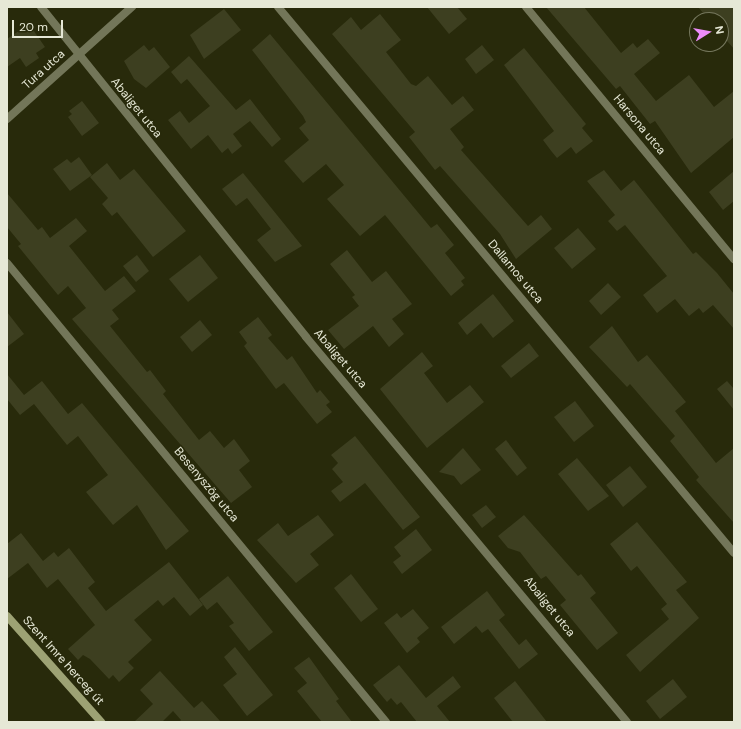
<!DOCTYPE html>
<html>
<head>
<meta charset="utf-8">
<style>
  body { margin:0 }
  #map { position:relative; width:741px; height:729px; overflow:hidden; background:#282a0b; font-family:"DM Sans",sans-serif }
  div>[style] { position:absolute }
  .building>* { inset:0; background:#3d3f20 }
  .street>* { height:8px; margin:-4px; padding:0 4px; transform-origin:4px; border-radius:4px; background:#737659 }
  .secondary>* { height:8px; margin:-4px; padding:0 4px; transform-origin:4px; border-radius:4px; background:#9da274 }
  span { translate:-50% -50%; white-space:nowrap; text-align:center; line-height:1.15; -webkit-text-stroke:3px #282a0b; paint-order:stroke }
  .street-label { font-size:12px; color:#e6e8d6 }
  .frame { position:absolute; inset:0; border:8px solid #e6e8d6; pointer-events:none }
  .north { position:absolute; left:689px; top:12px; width:40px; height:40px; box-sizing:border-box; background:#282a0b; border:1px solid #74765c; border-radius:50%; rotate:79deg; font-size:11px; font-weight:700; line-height:16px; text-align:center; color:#e6e8d6 }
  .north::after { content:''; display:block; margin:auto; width:14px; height:18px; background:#ed8cfa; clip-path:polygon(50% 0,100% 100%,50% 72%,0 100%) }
  .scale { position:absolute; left:12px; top:20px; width:51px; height:18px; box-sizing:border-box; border:2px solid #e6e8d6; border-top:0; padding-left:5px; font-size:12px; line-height:14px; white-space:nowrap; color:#e6e8d6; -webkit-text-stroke:3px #282a0b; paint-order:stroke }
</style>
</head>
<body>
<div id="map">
  <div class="building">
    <i style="clip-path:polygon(427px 7px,457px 7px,467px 19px,449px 34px)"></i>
    <i style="clip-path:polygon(546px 7px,584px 7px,621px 53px,633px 43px,637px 48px,648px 39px,660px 53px,634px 74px,656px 101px,689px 75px,714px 107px,734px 91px,734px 137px,691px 173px,655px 121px,650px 124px,620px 86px,616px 89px)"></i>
    <i style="clip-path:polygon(698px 7px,734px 7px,734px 49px,721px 34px,721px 20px,709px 20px)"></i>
    <i style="clip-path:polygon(224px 9px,241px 30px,204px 59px,190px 35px)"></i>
    <i style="clip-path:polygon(380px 14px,401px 40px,386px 52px,411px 84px,416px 86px,428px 76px,452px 105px,463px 96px,474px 110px,450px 129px,464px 147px,461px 150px,528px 226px,541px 215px,552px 229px,516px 259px,500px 234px,440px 166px,435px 170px,409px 137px,415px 132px,332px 34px,351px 17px,361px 30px)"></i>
    <i style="clip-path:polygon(29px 24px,45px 47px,36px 53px,39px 58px,26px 67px,20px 58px,7px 67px,7px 39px)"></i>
    <i style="clip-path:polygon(270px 34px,431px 228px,437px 224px,454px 245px,445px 253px,465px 278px,461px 281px,464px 285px,451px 296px,385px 215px,360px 236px,327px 199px,344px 185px,326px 164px,303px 183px,284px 161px,309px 140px,299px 128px,306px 122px,303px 116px,252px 50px)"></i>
    <i style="clip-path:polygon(144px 45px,149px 51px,154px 47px,170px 67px,146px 88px,134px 79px,124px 61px)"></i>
    <i style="clip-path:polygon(482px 45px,494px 60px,476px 74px,465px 59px)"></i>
    <i style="clip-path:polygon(524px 48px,586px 124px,582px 128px,593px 141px,576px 154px,571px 147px,557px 158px,552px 152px,543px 140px,554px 131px,504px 65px)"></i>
    <i style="clip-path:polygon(189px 56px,236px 110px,250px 99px,281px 139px,272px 147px,250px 121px,233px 134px,242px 146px,232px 154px,228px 148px,222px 153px,208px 135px,191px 149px,168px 120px,180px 111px,189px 123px,210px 106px,187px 79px,181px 84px,171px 72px)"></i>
    <i style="clip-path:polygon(82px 101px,99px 123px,82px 136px,68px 117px,72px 114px,69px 111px)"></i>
    <i style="clip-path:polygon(79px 157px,92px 175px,70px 191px,53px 169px,67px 159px,71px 163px)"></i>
    <i style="clip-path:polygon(107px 163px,120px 180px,134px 169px,186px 231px,153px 257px,117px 212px,112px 216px,102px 204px,108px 198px,90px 177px)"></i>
    <i style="clip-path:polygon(604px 170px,621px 191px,634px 180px,693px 254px,696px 252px,717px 273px,734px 294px,734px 329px,713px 305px,703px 313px,699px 308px,689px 316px,675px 299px,657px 313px,643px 295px,667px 276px,625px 225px,617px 231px,608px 221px,615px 215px,587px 181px)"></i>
    <i style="clip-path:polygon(734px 171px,734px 201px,723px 210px,709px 192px)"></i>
    <i style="clip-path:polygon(243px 173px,302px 246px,275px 262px,257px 240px,271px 229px,247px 198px,236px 206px,222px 189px)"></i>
    <i style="clip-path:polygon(7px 193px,38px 230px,42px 227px,50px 238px,76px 218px,87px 231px,69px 246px,105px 291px,124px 276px,136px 291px,112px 310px,119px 319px,110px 326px,147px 372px,150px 370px,166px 391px,163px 394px,199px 440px,210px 431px,224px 448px,234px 439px,250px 461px,239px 470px,252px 487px,231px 503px,72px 319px,86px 308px,68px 286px,58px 295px,18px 246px,21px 244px,7px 227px)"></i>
    <i style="clip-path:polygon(578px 228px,596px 249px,572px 269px,554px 248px)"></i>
    <i style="clip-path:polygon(347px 250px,372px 282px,386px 271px,412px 304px,392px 319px,404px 334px,389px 347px,373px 326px,344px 349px,328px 330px,359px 306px,352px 297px,355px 295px,330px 264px)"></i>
    <i style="clip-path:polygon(137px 255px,149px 271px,136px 282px,123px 266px)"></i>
    <i style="clip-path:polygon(200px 255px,218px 278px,188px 302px,169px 279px)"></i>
    <i style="clip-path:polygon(608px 283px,621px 297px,601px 315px,589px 301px)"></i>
    <i style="clip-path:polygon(493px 294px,514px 321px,493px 338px,481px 323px,467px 335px,458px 323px)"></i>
    <i style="clip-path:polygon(7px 312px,24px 334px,7px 347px)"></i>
    <i style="clip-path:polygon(258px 317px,272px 335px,268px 338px,287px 360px,292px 356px,317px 393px,320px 390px,330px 402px,326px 405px,332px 412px,317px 424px,284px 383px,276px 389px,244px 346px,247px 343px,239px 332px)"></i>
    <i style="clip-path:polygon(200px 320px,212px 335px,192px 352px,180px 337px)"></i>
    <i style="clip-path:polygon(612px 326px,638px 362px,647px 355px,686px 402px,675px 411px,716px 463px,734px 448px,734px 523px,696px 480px,699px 477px,670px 441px,675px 436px,630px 384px,627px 387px,589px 347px)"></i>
    <i style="clip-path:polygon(529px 343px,539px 356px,511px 378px,501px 366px)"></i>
    <i style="clip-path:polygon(422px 352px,433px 366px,424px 373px,447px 403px,470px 385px,484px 402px,427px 448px,380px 389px)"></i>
    <i style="clip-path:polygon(7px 374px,24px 395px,42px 381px,68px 414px,82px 403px,189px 531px,166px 550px,137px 505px,113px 525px,86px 492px,108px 475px,78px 436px,67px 445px,34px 404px,20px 415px,7px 399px)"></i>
    <i style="clip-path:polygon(727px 381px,734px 389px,734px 410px,717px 389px)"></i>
    <i style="clip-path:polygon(575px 401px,594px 426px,574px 442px,554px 417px)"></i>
    <i style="clip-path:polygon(355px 436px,420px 517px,403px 530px,365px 483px,340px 502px,331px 491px,343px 482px,332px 469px,338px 463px,331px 455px)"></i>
    <i style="clip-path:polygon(506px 440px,527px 468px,517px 476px,495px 449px)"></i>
    <i style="clip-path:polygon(463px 448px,481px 470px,461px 485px,454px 476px,439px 472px)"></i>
    <i style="clip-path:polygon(577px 458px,609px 496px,588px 511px,558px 474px)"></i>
    <i style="clip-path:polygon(630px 466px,647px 487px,623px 507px,606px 485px)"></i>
    <i style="clip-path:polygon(486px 505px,496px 517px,482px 528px,472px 515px)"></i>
    <i style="clip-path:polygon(318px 515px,334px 535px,310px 554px,319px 565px,296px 583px,257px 540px,278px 523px,288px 536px)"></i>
    <i style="clip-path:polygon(524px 515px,578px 576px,581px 574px,596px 593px,590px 598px,618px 633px,597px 650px,560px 605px,566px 600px,546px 576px,541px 579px,520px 552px,508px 548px,498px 536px)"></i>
    <i style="clip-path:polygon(637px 522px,687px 582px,676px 590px,699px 618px,640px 672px,626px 655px,669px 619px,661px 609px,667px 604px,637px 566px,631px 571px,610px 544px)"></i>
    <i style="clip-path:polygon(416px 529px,432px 550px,402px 574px,393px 562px,401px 556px,394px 547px)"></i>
    <i style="clip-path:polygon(21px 533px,43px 561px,54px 552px,58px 557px,69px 548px,95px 582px,88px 588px,106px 611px,169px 562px,203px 605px,190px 616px,174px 597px,163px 606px,158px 600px,134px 620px,152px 640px,128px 662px,134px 668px,119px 682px,113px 675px,109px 679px,90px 659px,83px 655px,78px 660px,68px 649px,95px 625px,58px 579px,47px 588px,28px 563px,7px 579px,7px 544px)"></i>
    <i style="clip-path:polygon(351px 574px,378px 609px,361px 622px,334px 588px)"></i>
    <i style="clip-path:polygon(228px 576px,273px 632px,249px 651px,229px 626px,234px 623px,217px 602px,207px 610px,199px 599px)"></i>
    <i style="clip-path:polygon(487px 591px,505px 615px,499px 620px,519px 645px,526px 639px,538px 654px,519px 669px,488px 629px,482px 633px,476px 626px,454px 644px,441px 627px)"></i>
    <i style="clip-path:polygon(413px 609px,429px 628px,417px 638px,420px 642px,407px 653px,384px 623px,397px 613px,401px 618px)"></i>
    <i style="clip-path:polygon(235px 647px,273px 695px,247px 716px,223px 685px,237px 674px,224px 657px)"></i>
    <i style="clip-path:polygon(309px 657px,339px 699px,336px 701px,352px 722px,322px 722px,297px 691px,307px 683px,294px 668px)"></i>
    <i style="clip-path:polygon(399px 665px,426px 698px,453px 676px,461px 687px,437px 706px,450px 722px,417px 722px,401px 702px,397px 705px,391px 698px,387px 702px,373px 685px)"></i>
    <i style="clip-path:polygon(160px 671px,194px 708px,202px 701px,221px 722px,179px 722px,181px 720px,173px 711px,162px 722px,134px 722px,153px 704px,140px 690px)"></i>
    <i style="clip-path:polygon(673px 679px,687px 697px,660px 719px,646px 701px)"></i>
    <i style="clip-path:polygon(515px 681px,547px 722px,513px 722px,494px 698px)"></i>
  </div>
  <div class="street">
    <i style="left:41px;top:7px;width:423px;rotate:51.2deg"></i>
    <i style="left:306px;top:337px;width:501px;rotate:50.18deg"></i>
    <i style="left:278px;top:7px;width:711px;rotate:50.13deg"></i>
    <i style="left:526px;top:7px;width:327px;rotate:50.5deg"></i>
    <i style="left:7px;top:119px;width:168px;rotate:-41.9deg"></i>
    <i style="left:7px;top:263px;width:595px;rotate:50.45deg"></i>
  </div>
  <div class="secondary">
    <i style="left:7px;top:616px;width:142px;rotate:48.4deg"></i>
  </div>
  <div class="street-label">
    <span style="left:44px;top:70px;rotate:-42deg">Tura utca</span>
    <span style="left:136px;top:108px;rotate:51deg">Abaliget utca</span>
    <span style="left:639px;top:125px;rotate:50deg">Harsona utca</span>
    <span style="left:515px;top:272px;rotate:50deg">Dallamos utca</span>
    <span style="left:340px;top:359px;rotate:49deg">Abaliget utca</span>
    <span style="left:206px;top:485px;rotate:50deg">Besenyszög utca</span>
    <span style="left:549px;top:607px;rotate:51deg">Abaliget utca</span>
    <span style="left:63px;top:661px;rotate:48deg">Szent Imre herceg út</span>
  </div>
  <div class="frame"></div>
  <div class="north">N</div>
  <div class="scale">20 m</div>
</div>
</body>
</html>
